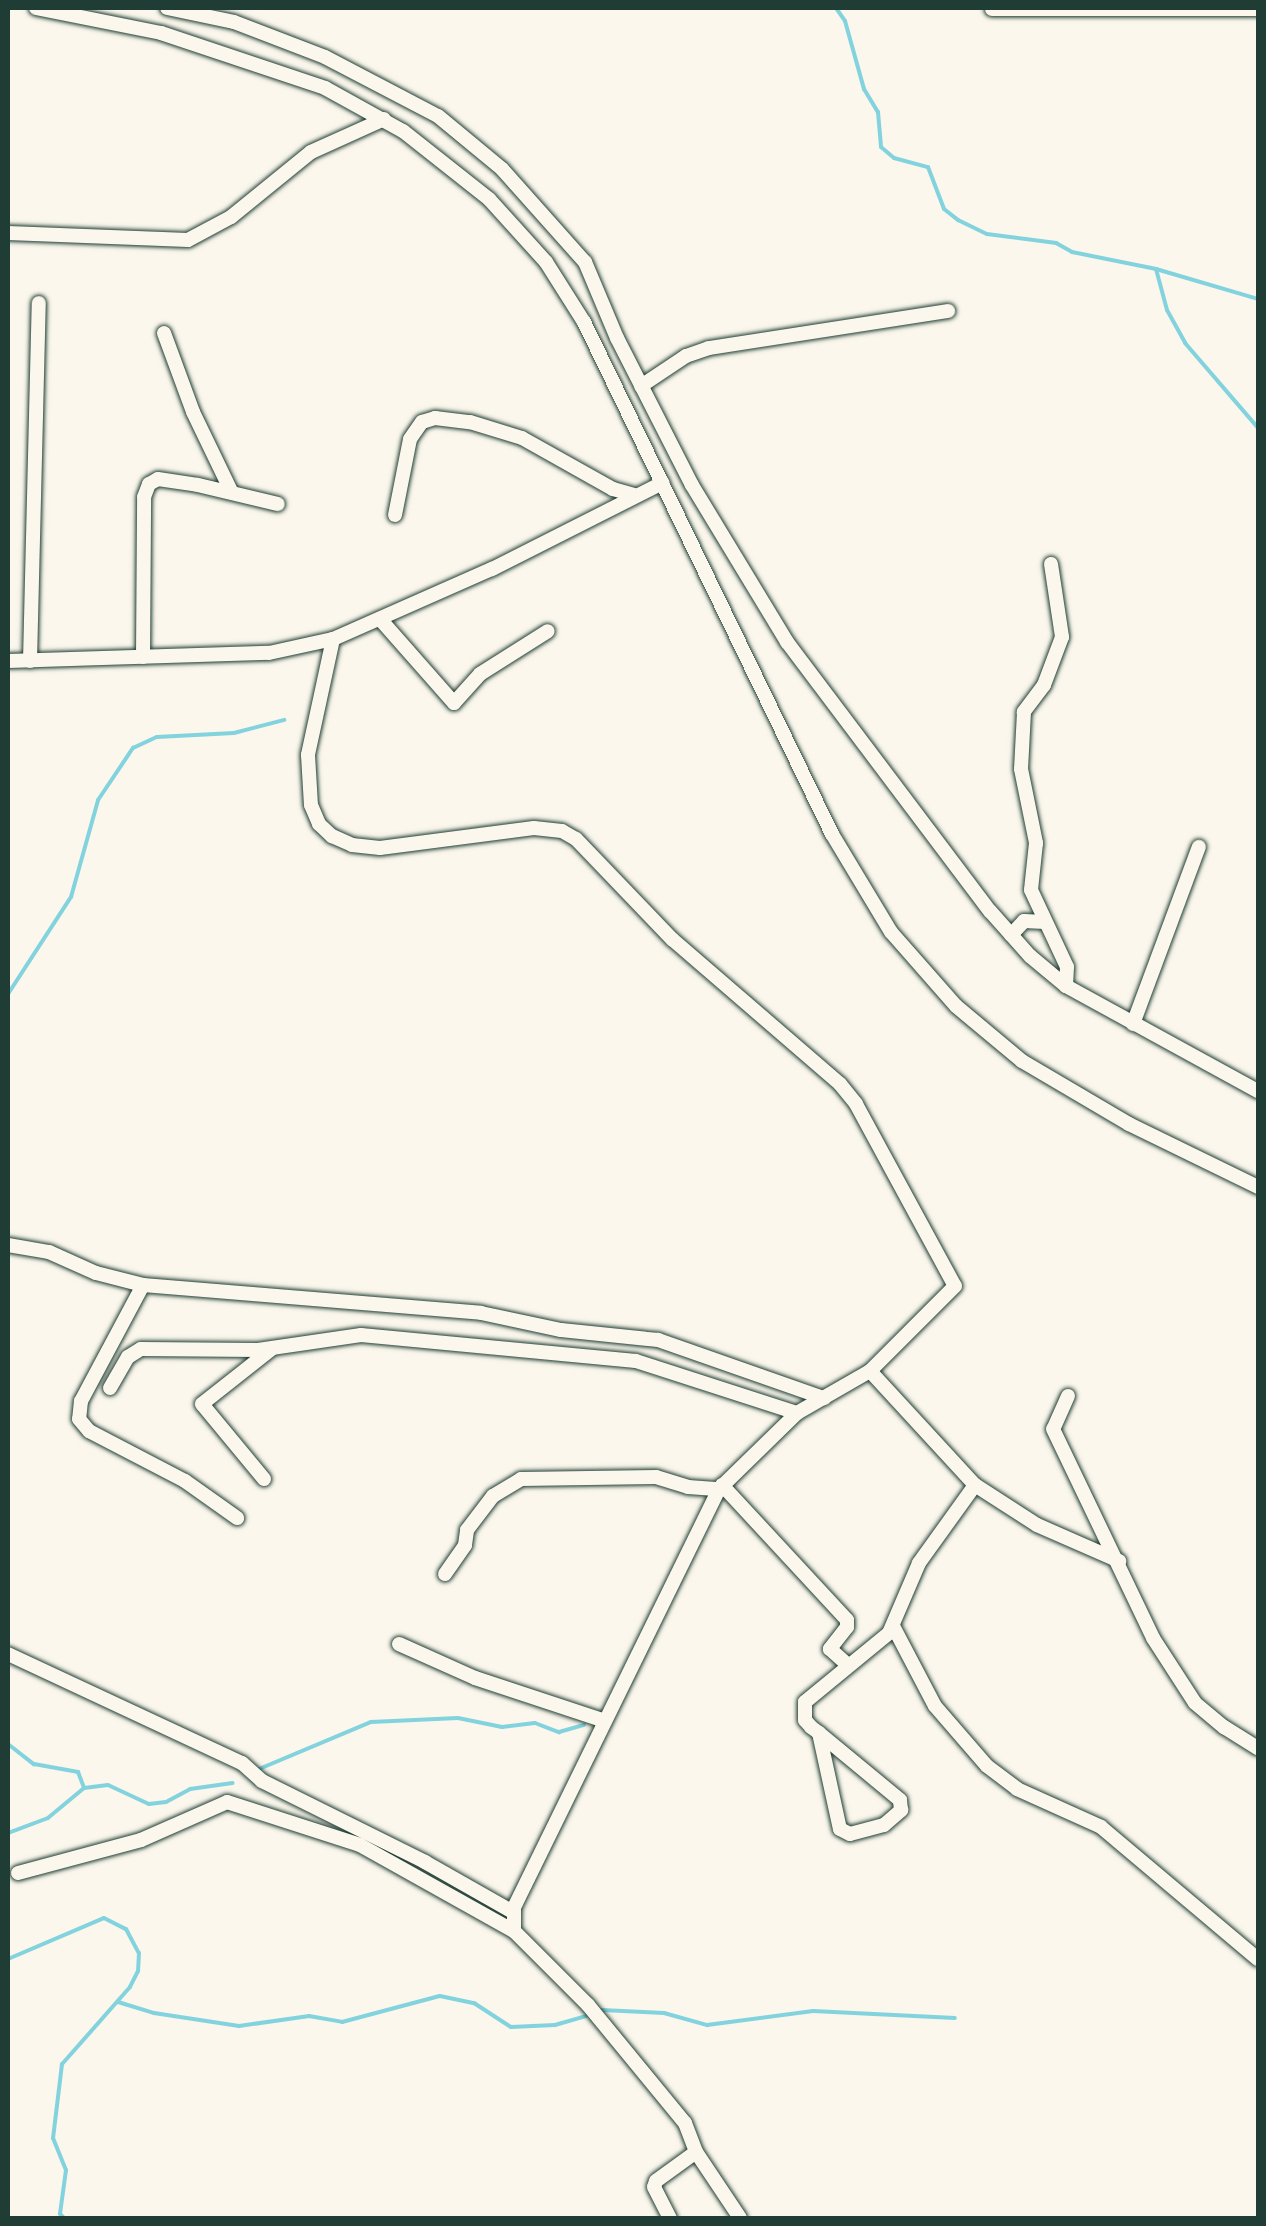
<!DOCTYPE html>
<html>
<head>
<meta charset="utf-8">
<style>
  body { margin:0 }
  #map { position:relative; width:1266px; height:2226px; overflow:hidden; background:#fbf7ec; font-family:"Shantell Sans",sans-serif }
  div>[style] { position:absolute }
  .stream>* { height:4px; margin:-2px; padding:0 2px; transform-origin:2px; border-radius:2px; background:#83d3de }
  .roads { filter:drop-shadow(0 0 2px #1f3d34) drop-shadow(0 0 2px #1f3d34) }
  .street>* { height:14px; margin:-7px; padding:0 7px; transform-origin:7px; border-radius:7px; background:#fbf7ec }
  span { translate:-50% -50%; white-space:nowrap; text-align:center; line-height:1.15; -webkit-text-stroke:9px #fbf7ec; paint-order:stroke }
  .frame { position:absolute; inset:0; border:10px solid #1f3d34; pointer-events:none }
</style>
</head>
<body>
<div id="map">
  <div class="stream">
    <i style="left:836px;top:8px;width:16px;rotate:55deg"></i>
    <i style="left:845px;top:21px;width:71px;rotate:74.4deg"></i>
    <i style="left:864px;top:89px;width:27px;rotate:59deg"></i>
    <i style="left:878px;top:112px;width:35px;rotate:85deg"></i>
    <i style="left:881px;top:147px;width:17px;rotate:40deg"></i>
    <i style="left:894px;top:158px;width:35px;rotate:15deg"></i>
    <i style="left:928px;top:167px;width:45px;rotate:69.1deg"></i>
    <i style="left:944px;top:209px;width:18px;rotate:38deg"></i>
    <i style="left:958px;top:220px;width:32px;rotate:26deg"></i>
    <i style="left:987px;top:234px;width:70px;rotate:7.4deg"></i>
    <i style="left:1056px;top:243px;width:18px;rotate:29deg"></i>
    <i style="left:1072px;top:252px;width:86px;rotate:11.4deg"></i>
    <i style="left:1156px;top:269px;width:106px;rotate:16.4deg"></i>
    <i style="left:1156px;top:269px;width:42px;rotate:75deg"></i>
    <i style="left:1167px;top:310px;width:38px;rotate:61deg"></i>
    <i style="left:1185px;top:343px;width:112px;rotate:49.3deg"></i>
    <i style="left:8px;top:994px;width:116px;rotate:-57deg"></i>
    <i style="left:71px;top:897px;width:101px;rotate:-74.4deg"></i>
    <i style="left:98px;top:800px;width:63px;rotate:-56.1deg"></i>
    <i style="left:133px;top:748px;width:26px;rotate:-25deg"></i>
    <i style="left:157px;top:737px;width:77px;rotate:-3deg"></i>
    <i style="left:234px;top:733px;width:52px;rotate:-14.6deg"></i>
    <i style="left:8px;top:1744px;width:33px;rotate:38deg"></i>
    <i style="left:34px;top:1764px;width:45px;rotate:10.3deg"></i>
    <i style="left:78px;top:1772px;width:17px;rotate:69deg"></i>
    <i style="left:84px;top:1788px;width:47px;rotate:140.2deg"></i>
    <i style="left:48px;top:1818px;width:43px;rotate:159.4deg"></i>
    <i style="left:259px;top:1769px;width:121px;rotate:-22.8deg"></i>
    <i style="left:371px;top:1722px;width:87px;rotate:-2.6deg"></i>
    <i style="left:458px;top:1718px;width:45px;rotate:11.6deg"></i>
    <i style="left:502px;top:1727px;width:33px;rotate:-7deg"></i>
    <i style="left:535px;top:1723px;width:26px;rotate:21deg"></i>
    <i style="left:559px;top:1732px;width:26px;rotate:-16deg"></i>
    <i style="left:84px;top:1788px;width:24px;rotate:-7deg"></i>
    <i style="left:108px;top:1785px;width:45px;rotate:24.9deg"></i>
    <i style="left:149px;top:1804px;width:17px;rotate:-7deg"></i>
    <i style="left:166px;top:1802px;width:27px;rotate:-28deg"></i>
    <i style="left:190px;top:1789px;width:43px;rotate:-7.9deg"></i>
    <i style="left:8px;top:1959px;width:104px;rotate:-23.1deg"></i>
    <i style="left:104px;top:1918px;width:25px;rotate:27deg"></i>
    <i style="left:126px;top:1929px;width:27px;rotate:62deg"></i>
    <i style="left:139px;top:1953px;width:18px;rotate:93deg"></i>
    <i style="left:138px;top:1971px;width:18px;rotate:117deg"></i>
    <i style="left:130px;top:1987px;width:103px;rotate:131.4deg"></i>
    <i style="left:62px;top:2064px;width:75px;rotate:96.9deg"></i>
    <i style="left:53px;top:2138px;width:35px;rotate:68deg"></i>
    <i style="left:66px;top:2170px;width:44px;rotate:97.8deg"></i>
    <i style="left:60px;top:2214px;width:6px;rotate:45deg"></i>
    <i style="left:118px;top:2002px;width:38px;rotate:17deg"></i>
    <i style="left:154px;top:2013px;width:86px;rotate:8.7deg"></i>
    <i style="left:239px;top:2026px;width:71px;rotate:-8.1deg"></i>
    <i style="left:309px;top:2016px;width:34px;rotate:10deg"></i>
    <i style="left:342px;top:2022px;width:101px;rotate:-14.9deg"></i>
    <i style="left:440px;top:1996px;width:35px;rotate:12deg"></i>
    <i style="left:474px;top:2003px;width:44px;rotate:33deg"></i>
    <i style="left:511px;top:2027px;width:44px;rotate:-2.6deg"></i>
    <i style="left:555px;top:2025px;width:32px;rotate:-16deg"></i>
    <i style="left:602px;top:2010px;width:62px;rotate:2.8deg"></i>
    <i style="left:664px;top:2013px;width:45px;rotate:15.6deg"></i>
    <i style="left:707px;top:2025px;width:107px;rotate:-7.5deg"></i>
    <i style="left:813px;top:2011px;width:142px;rotate:2.8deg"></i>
  </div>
  <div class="roads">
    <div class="street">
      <i style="left:36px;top:8px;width:127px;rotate:11.3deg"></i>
      <i style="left:161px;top:33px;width:173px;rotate:18.5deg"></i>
      <i style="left:325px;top:88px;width:89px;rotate:28.9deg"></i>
      <i style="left:403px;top:131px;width:110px;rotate:38.3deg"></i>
      <i style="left:489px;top:199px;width:85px;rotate:47.9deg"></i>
      <i style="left:546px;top:262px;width:71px;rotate:57.7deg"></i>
      <i style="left:584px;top:322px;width:569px;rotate:64.16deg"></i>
      <i style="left:832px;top:834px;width:114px;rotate:59deg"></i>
      <i style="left:891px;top:932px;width:98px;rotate:48.7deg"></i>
      <i style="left:956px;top:1006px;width:86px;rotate:39.8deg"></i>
      <i style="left:1022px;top:1061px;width:124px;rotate:30.5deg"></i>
      <i style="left:1129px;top:1124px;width:144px;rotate:26deg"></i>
      <i style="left:167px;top:8px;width:68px;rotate:11.8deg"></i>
      <i style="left:234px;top:22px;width:97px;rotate:21deg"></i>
      <i style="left:325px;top:57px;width:127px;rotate:27.6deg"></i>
      <i style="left:438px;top:116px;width:83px;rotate:39.6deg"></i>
      <i style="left:502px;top:169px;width:125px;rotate:48.3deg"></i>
      <i style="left:585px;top:262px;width:82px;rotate:67.2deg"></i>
      <i style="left:617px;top:338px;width:165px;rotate:63deg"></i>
      <i style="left:692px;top:485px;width:184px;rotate:58.8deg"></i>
      <i style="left:787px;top:642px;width:337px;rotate:53deg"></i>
      <i style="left:990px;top:911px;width:60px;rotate:48.4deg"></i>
      <i style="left:1030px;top:956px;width:47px;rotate:39.8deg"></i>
      <i style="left:1066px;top:986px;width:219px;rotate:28.7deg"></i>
      <i style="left:992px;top:9px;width:266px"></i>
      <i style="left:8px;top:233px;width:180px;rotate:2.2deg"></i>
      <i style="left:188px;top:240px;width:49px;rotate:-28.1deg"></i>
      <i style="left:231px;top:217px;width:103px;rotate:-39.1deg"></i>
      <i style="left:311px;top:152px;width:80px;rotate:-24.3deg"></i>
      <i style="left:164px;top:333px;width:84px;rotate:69.8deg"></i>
      <i style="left:193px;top:412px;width:88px;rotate:64.3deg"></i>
      <i style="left:641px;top:386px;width:54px;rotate:-33.7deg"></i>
      <i style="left:686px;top:356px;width:24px;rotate:-19deg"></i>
      <i style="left:709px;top:348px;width:242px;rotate:-8.8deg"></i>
      <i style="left:395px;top:515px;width:77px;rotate:-78.8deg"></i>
      <i style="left:410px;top:439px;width:21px;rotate:-55deg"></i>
      <i style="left:422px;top:422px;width:14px;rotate:-17deg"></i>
      <i style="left:435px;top:418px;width:35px;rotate:7deg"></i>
      <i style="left:470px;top:422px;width:54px;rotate:17.1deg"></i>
      <i style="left:522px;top:438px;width:104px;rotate:29.3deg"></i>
      <i style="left:613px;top:489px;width:22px;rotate:16deg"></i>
      <i style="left:1051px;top:564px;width:74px;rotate:81.4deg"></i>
      <i style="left:1062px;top:637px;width:51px;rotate:110.6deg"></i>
      <i style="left:1044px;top:685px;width:34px;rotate:127deg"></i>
      <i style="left:1024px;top:712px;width:57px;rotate:93deg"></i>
      <i style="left:1021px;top:769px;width:76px;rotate:78.5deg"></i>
      <i style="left:1036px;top:843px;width:47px;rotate:96.1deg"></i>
      <i style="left:1031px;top:890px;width:85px;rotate:64.9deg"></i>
      <i style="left:1067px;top:967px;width:19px;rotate:93deg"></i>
      <i style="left:380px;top:619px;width:112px;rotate:48.6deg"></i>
      <i style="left:454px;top:703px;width:39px;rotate:-48deg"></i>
      <i style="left:480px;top:674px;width:80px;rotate:-32.3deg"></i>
      <i style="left:333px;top:639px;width:119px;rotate:102.2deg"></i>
      <i style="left:308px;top:755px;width:50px;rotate:86.6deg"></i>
      <i style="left:311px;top:805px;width:21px;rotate:67deg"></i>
      <i style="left:319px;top:824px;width:18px;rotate:43deg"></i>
      <i style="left:332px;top:836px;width:22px;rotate:24deg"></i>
      <i style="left:352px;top:845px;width:28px;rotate:6deg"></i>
      <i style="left:380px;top:848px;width:155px;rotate:-7.4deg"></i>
      <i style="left:534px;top:828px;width:28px;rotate:6deg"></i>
      <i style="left:562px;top:831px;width:16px;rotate:30deg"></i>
      <i style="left:576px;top:839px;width:139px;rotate:46.2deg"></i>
      <i style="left:672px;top:939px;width:222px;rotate:40.8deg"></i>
      <i style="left:840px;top:1084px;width:26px;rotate:51deg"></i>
      <i style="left:856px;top:1104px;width:207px;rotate:61.5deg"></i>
      <i style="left:955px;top:1286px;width:120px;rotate:135deg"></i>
      <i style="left:870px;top:1371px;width:84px;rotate:150.1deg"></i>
      <i style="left:797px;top:1413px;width:109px;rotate:135.7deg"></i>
      <i style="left:719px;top:1489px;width:466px;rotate:116.1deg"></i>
      <i style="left:514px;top:1907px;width:24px;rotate:90deg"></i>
      <i style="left:514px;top:1931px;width:105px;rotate:45deg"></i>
      <i style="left:588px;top:2005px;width:153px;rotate:50.6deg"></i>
      <i style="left:685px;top:2123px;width:31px;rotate:69deg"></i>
      <i style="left:696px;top:2152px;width:49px;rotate:144.1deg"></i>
      <i style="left:656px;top:2181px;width:6px;rotate:108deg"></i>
      <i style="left:654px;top:2187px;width:35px;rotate:63deg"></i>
      <i style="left:143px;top:657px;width:160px;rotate:-89.6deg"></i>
      <i style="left:144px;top:497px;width:14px;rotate:-69deg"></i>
      <i style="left:149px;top:484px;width:10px;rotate:-29deg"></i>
      <i style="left:158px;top:479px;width:40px;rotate:8.5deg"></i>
      <i style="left:198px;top:485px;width:82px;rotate:13.4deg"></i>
      <i style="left:8px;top:661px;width:261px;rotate:-1.8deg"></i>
      <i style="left:269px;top:653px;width:66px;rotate:-12.3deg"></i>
      <i style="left:333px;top:639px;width:174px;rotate:-23.8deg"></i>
      <i style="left:492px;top:569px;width:191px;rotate:-26.8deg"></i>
      <i style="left:30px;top:661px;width:358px;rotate:-88.6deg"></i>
      <i style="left:1011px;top:935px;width:19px;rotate:-47deg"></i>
      <i style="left:1024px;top:921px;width:21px;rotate:3deg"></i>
      <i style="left:1133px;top:1024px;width:189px;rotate:-69.6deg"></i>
      <i style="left:8px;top:1245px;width:42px;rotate:9.7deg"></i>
      <i style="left:49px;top:1252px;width:51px;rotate:24.1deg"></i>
      <i style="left:96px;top:1273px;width:49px;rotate:14.3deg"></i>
      <i style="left:143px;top:1285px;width:339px;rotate:4.7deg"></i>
      <i style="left:481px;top:1313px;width:82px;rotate:12deg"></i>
      <i style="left:561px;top:1330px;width:98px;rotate:5.9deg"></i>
      <i style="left:658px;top:1340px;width:176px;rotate:19.3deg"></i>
      <i style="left:143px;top:1285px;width:132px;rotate:118.1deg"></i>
      <i style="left:81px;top:1401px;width:18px;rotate:96deg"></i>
      <i style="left:79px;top:1419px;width:16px;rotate:50deg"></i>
      <i style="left:89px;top:1431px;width:108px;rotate:27.5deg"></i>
      <i style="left:185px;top:1481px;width:64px;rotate:35.4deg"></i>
      <i style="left:870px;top:1371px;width:155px;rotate:47.4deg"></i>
      <i style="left:975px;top:1485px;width:74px;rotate:32.8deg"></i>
      <i style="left:1037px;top:1525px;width:90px;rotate:23.7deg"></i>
      <i style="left:110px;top:1388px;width:36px;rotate:-60deg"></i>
      <i style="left:128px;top:1357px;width:15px;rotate:-32deg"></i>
      <i style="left:141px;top:1349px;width:117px;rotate:0.5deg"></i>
      <i style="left:258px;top:1350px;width:104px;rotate:-8.3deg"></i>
      <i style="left:361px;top:1335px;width:276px;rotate:5.4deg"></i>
      <i style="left:636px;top:1361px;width:169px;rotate:17.9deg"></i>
      <i style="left:1068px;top:1396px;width:36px;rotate:114deg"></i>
      <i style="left:1053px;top:1429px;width:232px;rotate:64.4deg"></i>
      <i style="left:1153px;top:1638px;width:77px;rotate:57.1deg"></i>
      <i style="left:1195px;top:1703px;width:38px;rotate:40deg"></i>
      <i style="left:1224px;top:1727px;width:40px;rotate:32deg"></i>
      <i style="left:264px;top:1479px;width:97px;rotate:-129.6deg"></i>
      <i style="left:202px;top:1404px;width:90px;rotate:-38.3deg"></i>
      <i style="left:722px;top:1485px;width:184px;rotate:47.2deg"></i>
      <i style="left:847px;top:1620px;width:7px;rotate:90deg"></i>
      <i style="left:847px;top:1627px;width:28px;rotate:128deg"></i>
      <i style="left:830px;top:1649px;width:24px;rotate:42deg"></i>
      <i style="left:445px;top:1574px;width:35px;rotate:-55deg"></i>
      <i style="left:465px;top:1545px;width:15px;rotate:-82deg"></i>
      <i style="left:467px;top:1530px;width:43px;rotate:-52.6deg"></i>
      <i style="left:493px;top:1496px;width:33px;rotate:-31deg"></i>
      <i style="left:521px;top:1479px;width:135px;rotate:-0.8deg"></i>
      <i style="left:656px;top:1477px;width:34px;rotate:17deg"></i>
      <i style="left:688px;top:1487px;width:31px;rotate:4deg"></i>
      <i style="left:893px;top:1626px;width:90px;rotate:62.3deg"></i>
      <i style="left:935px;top:1706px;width:79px;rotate:49.1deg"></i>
      <i style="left:987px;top:1766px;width:38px;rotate:37deg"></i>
      <i style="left:1017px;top:1789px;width:92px;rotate:24.3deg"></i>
      <i style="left:1101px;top:1827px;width:205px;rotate:40.1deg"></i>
      <i style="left:399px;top:1644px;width:83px;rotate:24.1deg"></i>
      <i style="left:475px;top:1678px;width:137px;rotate:18.3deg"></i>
      <i style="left:8px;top:1654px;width:258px;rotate:25deg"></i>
      <i style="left:242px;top:1763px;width:27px;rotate:42deg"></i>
      <i style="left:262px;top:1781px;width:182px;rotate:26.4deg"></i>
      <i style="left:425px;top:1862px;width:101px;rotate:29.6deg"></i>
      <i style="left:819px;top:1733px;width:98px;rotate:77.7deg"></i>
      <i style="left:840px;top:1829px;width:11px;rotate:27deg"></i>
      <i style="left:850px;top:1834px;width:35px;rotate:-15deg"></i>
      <i style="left:884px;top:1825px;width:23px;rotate:-41deg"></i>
      <i style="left:901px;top:1810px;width:10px;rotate:-96deg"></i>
      <i style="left:900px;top:1800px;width:105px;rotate:-140.4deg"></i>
      <i style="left:819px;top:1733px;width:10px;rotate:-143deg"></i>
      <i style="left:811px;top:1727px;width:9px;rotate:-131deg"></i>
      <i style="left:805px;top:1720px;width:18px;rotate:-90deg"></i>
      <i style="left:805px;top:1702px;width:109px;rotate:-39.4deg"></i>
      <i style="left:889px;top:1633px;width:76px;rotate:-66.8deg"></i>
      <i style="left:919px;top:1563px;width:96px;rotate:-54.3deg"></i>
      <i style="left:18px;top:1873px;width:127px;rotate:-15deg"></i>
      <i style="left:141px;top:1840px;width:94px;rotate:-23.8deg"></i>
      <i style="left:227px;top:1802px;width:140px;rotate:17.9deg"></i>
      <i style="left:360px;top:1845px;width:176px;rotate:29.2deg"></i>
      <i style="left:696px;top:2152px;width:79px;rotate:56.3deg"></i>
    </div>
  </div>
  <div class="frame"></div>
</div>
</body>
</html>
